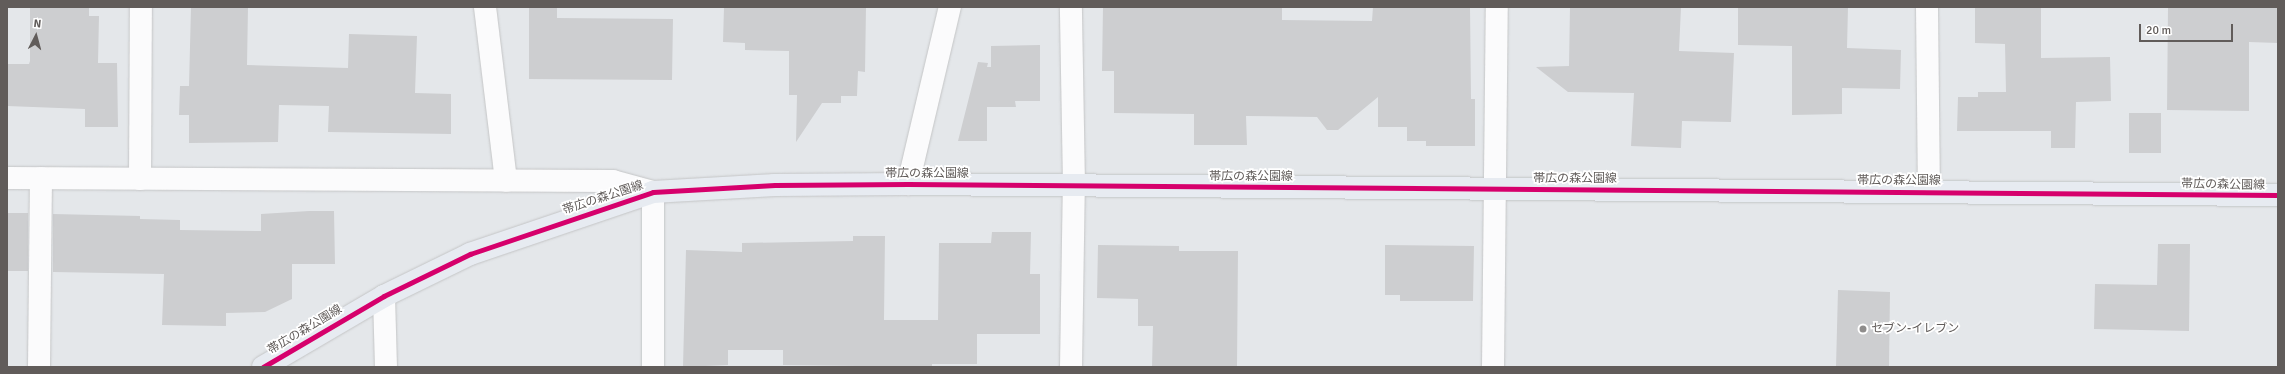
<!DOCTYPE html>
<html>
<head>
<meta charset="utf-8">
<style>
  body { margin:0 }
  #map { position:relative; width:2285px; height:374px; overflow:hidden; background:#e4e7ea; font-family:Signika,"Noto Sans JP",sans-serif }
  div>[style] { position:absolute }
  .building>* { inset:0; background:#cdced0 }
  .roads { filter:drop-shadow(0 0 1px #c4c5c6) drop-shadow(0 0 1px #c4c5c6) }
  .minor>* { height:22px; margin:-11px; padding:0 11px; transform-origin:11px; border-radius:11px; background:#fbfbfc }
  .major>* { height:22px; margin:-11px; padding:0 11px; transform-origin:11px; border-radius:11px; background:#e7ebf1 }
  .cycleway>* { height:5px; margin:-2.5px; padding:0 2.5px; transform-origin:2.5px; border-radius:2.5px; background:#d6006c }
  .dots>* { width:11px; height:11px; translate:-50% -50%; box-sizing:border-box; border:2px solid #fff; border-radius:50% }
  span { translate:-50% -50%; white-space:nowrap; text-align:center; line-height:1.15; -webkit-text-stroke:3.5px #fff; paint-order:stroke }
  .street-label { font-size:12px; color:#615c5a }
  .poi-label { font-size:12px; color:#615c5a }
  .left { translate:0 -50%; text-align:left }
  .frame { position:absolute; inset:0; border:8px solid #615c5a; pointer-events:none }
  .north { position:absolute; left:16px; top:16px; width:40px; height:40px; -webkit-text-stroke:3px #fff; paint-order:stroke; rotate:6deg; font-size:11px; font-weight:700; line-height:16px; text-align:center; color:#615c5a }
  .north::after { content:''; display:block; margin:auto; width:14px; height:18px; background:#615c5a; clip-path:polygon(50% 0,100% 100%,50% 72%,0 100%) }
  .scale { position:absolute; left:2139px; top:24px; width:94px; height:18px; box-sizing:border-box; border:2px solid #615c5a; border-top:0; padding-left:5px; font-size:12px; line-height:14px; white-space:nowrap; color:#615c5a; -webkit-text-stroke:3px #fff; paint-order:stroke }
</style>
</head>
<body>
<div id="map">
  <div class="building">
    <i style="clip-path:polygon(30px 7px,89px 7px,89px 16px,99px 16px,98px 63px,117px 63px,118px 127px,85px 127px,85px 109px,7px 106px,7px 64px,29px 64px,30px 61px)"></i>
    <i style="clip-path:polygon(191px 7px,248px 7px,247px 65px,348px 68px,349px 34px,417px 36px,415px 93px,451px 94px,451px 134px,328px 132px,329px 106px,279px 105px,278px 142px,189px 143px,189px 115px,179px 115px,180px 86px,189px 86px)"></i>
    <i style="clip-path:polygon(529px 7px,557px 7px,557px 18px,673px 19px,672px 80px,529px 79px)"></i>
    <i style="clip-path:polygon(724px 7px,866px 7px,865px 72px,858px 71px,857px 96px,841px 96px,841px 103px,822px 103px,796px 142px,797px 95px,789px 95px,789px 51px,745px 50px,745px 43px,723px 42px)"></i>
    <i style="clip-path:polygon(1103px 7px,1282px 7px,1282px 20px,1372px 21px,1373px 7px,1470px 7px,1471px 99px,1475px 99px,1475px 146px,1426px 146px,1426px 141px,1407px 141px,1407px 127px,1378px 127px,1378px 97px,1338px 130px,1327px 130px,1317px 117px,1246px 116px,1247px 145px,1194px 145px,1194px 114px,1114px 113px,1114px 71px,1102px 71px)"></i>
    <i style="clip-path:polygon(1570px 7px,1681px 7px,1679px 51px,1734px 53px,1731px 122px,1682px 121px,1681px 148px,1631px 146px,1634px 93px,1568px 92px,1536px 67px,1569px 66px)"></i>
    <i style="clip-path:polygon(1738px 7px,1848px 7px,1847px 48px,1901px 50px,1900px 89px,1842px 88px,1842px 114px,1792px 115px,1792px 46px,1738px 45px)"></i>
    <i style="clip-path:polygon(1975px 7px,2041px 7px,2041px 58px,2110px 57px,2111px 101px,2076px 102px,2075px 148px,2051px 148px,2051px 131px,1957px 131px,1958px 97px,1978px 97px,1978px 92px,2006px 92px,2005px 44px,1975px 43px)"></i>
    <i style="clip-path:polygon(2168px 7px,2278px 7px,2278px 43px,2249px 42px,2249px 111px,2167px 110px)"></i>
    <i style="clip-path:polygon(1040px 45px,1040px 101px,1015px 101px,1016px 107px,987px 107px,987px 141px,958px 141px,978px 62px,988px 63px,987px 67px,991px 67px,991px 46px)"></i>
    <i style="clip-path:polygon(2129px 113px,2161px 113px,2161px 153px,2129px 153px)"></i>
    <i style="clip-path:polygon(309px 211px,334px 211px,335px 264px,292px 264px,292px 299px,265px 312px,226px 313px,226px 326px,162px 325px,164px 274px,53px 272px,53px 214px,140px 216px,140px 219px,180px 220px,180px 230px,261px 231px,261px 214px)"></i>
    <i style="clip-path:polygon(7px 213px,28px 213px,28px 271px,7px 271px)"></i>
    <i style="clip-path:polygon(992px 232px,1031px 232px,1030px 274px,1040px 274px,1040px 334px,977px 334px,977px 364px,932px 364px,932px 367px,783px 365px,783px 350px,728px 350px,728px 365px,683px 367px,686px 250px,742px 252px,742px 243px,853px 241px,853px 236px,885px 236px,884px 320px,938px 320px,939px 243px,991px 243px)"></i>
    <i style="clip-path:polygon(2158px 244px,2190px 244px,2189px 331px,2094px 329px,2095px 284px,2157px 285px)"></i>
    <i style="clip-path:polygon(1098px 245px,1179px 246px,1179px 251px,1238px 251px,1237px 367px,1152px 367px,1153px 326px,1138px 326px,1138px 299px,1097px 298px)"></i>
    <i style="clip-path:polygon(1385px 245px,1474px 246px,1473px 301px,1400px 301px,1400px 295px,1385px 295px)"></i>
    <i style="clip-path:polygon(1838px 290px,1890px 292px,1889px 367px,1836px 367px)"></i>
  </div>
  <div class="roads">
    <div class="minor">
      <i style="left:485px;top:7px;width:175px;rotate:83.1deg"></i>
      <i style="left:1927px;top:7px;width:184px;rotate:89.4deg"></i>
      <i style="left:7px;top:178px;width:606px;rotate:0.28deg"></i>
      <i style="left:613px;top:181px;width:41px;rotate:15.4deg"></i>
      <i style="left:653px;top:192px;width:175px;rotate:90deg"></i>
      <i style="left:140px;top:179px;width:172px;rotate:-89.7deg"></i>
      <i style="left:908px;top:184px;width:182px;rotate:-76.7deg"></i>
      <i style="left:384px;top:296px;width:71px;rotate:88.4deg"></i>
      <i style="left:39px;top:367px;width:189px;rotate:-89.4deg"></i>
      <i style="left:1071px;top:367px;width:181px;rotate:-89.1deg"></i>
      <i style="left:1074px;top:186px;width:179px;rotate:-91deg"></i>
      <i style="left:1493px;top:367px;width:360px;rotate:-89.4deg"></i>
    </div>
    <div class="major">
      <i style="left:263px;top:367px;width:140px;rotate:-30.4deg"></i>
      <i style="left:384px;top:296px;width:96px;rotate:-26deg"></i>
      <i style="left:470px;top:254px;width:193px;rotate:-18.7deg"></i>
      <i style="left:653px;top:192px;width:122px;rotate:-3.3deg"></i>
      <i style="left:775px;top:185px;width:133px;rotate:-0.4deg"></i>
      <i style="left:908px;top:184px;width:1370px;rotate:0.46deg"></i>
    </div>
  </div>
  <div class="cycleway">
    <i style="left:263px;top:367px;width:140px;rotate:-30.4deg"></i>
    <i style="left:384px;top:296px;width:96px;rotate:-26deg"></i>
    <i style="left:470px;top:254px;width:193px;rotate:-18.7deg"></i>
    <i style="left:653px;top:192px;width:122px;rotate:-3.3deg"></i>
    <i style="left:775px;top:185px;width:133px;rotate:-0.4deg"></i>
    <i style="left:908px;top:184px;width:1370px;rotate:0.46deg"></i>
  </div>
  <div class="dots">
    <i style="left:1863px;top:329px;background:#8f8d8c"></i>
  </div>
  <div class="street-label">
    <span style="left:927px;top:174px">帯広の森公園線</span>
    <span style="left:1251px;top:177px">帯広の森公園線</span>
    <span style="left:1575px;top:179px">帯広の森公園線</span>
    <span style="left:1899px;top:181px">帯広の森公園線</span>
    <span style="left:2223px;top:185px;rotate:1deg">帯広の森公園線</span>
    <span style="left:603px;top:198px;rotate:-18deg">帯広の森公園線</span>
    <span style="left:305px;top:330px;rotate:-31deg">帯広の森公園線</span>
  </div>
  <div class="poi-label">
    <span class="left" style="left:1871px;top:329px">セブン-イレブン</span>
  </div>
  <div class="frame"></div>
  <div class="north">N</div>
  <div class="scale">20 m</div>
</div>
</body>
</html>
